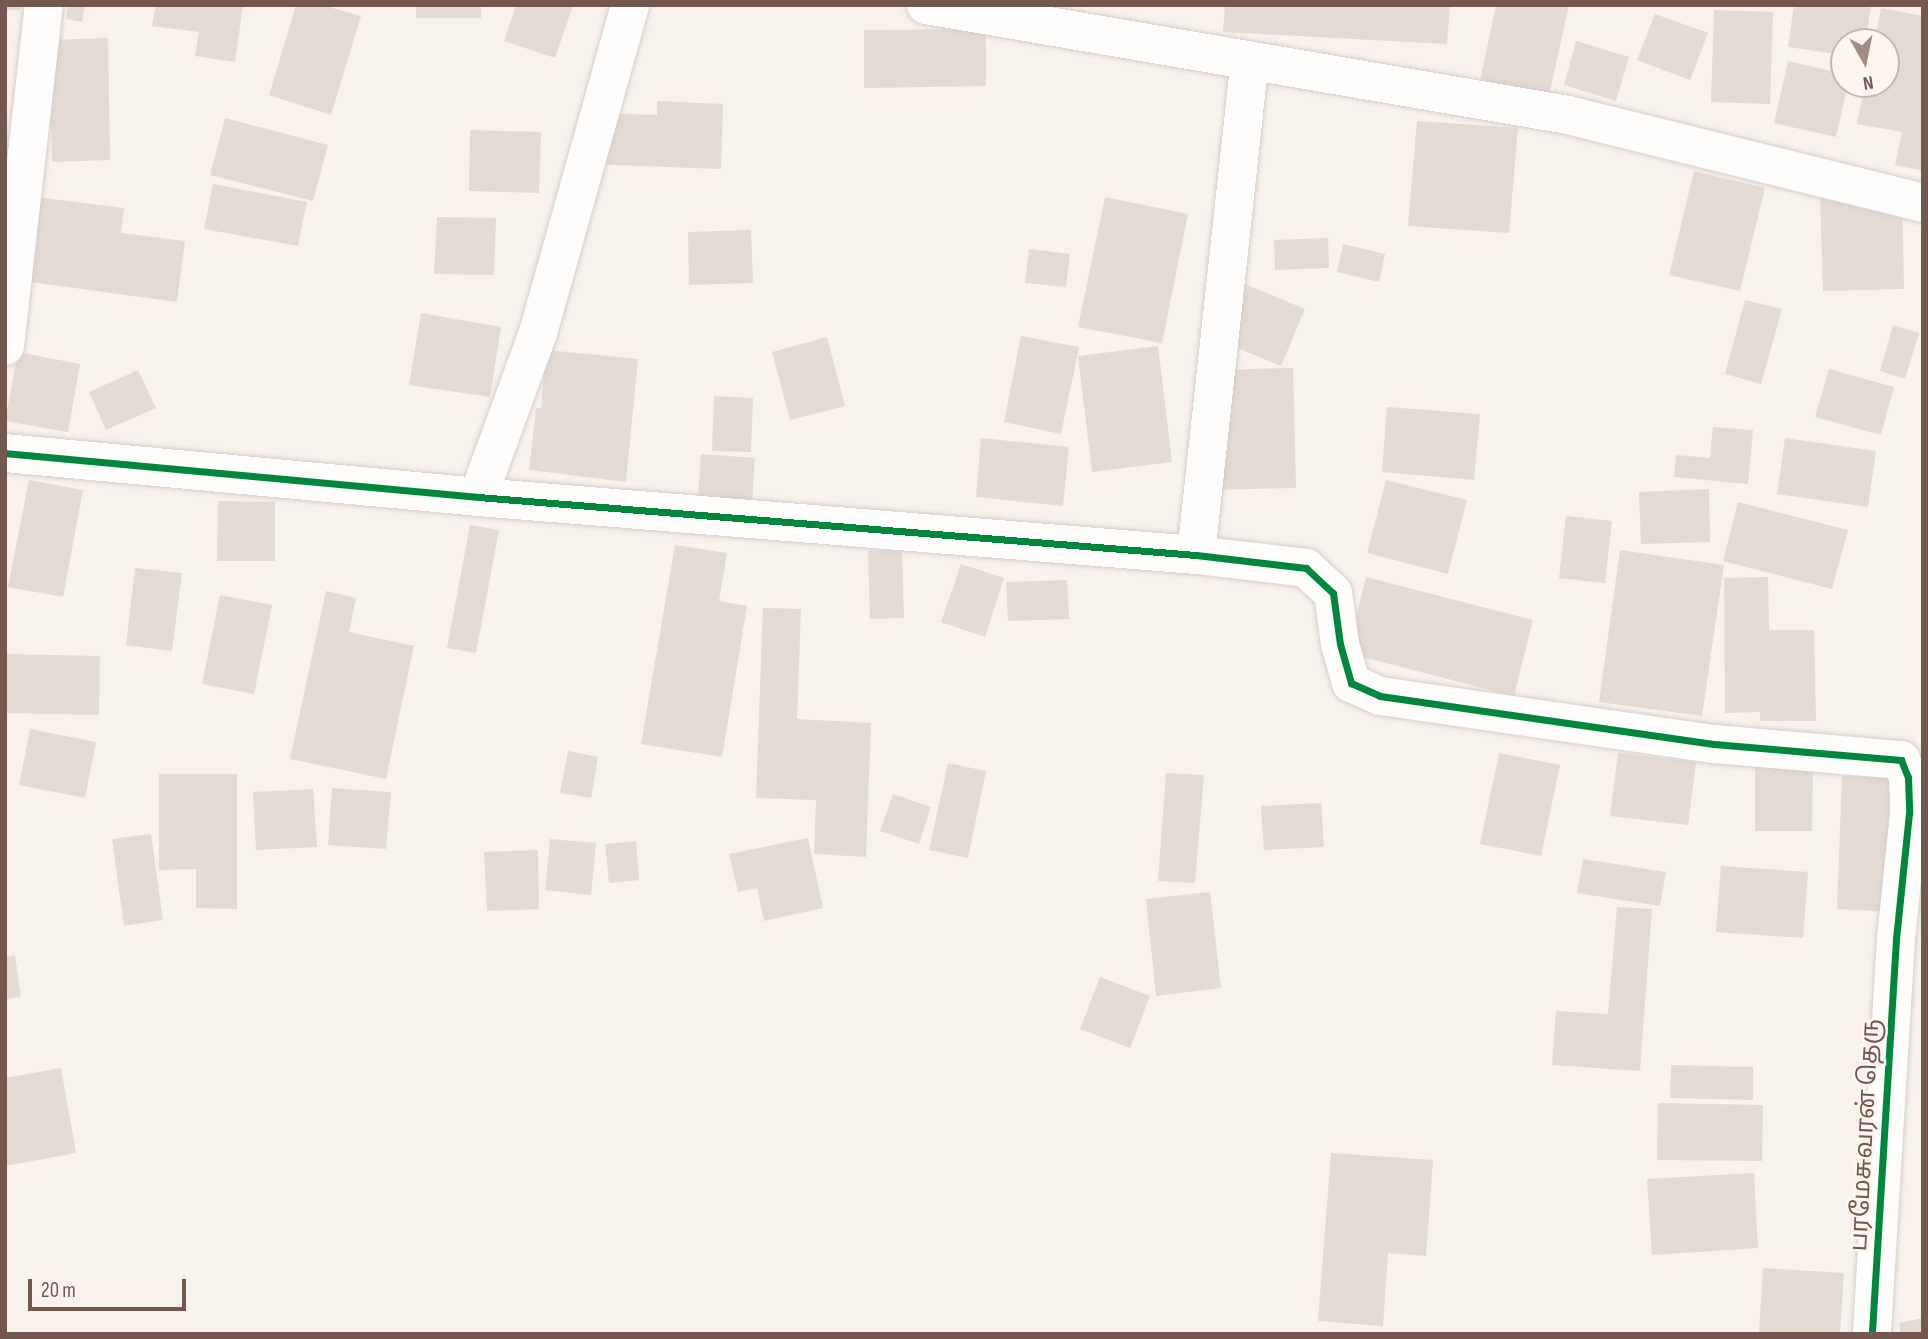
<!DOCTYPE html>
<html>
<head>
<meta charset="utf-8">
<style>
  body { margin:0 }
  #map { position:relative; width:1928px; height:1339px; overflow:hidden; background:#f7f2ec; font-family:"Sofia Sans Condensed","Noto Sans Tamil",sans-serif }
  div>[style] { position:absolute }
  .building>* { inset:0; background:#e3dad4 }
  .roads { filter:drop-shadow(0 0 2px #d6cdc9) drop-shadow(0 0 2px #d6cdc9) }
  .street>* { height:38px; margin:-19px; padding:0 19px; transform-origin:19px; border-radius:19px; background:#fefdfc }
  .cycleway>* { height:7px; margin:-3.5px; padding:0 3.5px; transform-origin:3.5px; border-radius:3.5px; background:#00873e }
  span { translate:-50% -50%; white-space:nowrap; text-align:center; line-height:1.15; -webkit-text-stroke:5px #fef6ee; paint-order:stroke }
  .street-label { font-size:24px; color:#74574d }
  .frame { position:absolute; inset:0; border:7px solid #74574d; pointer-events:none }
  .north { position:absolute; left:1830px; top:28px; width:70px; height:70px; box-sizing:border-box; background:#fef6ee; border:2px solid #c7b6ae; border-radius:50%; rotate:171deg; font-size:19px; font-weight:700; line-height:28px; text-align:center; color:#74574d }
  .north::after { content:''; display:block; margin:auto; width:24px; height:32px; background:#a28d85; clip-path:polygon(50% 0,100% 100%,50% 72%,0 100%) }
  .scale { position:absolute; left:28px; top:1279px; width:158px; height:32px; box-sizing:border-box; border:4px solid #74574d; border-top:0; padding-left:9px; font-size:21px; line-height:24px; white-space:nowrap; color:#74574d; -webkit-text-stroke:5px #fef6ee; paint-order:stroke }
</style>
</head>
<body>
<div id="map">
  <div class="building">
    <i style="clip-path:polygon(5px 5px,20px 5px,21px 10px,5px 10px)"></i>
    <i style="clip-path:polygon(68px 5px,85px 5px,82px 22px,66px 19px)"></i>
    <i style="clip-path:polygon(156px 5px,243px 5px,235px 62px,195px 56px,199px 32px,152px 26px)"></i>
    <i style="clip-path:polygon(296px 5px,322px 5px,361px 16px,331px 115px,269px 95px)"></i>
    <i style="clip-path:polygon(416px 5px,481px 5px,481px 18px,416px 18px)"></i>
    <i style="clip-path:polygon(516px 5px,573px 5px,555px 58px,504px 41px)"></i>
    <i style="clip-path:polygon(1225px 5px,1450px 5px,1447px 44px,1223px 32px)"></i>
    <i style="clip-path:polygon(1496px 5px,1569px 5px,1549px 96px,1480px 81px)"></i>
    <i style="clip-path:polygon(1794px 5px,1871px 5px,1866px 42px,1844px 42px,1844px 55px,1788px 47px)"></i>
    <i style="clip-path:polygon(1881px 8px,1923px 16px,1923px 171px,1895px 165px,1902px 132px,1857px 124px,1865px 84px,1886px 84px,1886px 42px,1874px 42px)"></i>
    <i style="clip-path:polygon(1714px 10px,1773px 12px,1770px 104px,1711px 102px)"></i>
    <i style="clip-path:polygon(1655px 14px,1708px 33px,1690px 80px,1637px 60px)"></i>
    <i style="clip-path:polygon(986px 29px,986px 86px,864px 88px,864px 30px)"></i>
    <i style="clip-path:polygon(108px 38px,110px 160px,52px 162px,49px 40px)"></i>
    <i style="clip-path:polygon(1576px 41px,1629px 57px,1616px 101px,1564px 85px)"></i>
    <i style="clip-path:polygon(1788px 61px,1844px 74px,1844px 84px,1848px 84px,1836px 137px,1774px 123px)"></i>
    <i style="clip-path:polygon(657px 101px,723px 104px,721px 169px,587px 164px,589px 113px,657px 115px)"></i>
    <i style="clip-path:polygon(225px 118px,328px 145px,313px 201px,210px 175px)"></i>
    <i style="clip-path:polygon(1417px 121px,1518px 128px,1509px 233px,1408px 226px)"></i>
    <i style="clip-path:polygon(470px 130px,541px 132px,539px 193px,469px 191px)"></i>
    <i style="clip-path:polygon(1694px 171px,1765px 188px,1740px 291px,1669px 275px)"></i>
    <i style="clip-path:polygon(213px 184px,307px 202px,298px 246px,204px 229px)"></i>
    <i style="clip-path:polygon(1902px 193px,1904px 289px,1823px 291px,1820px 196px)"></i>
    <i style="clip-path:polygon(27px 196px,124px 208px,121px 233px,185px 241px,177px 302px,16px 280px)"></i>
    <i style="clip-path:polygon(1105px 197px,1188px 214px,1162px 343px,1078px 327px)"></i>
    <i style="clip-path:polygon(437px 217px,496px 218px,494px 275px,434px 274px)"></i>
    <i style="clip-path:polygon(751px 230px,753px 283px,689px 285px,688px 232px)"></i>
    <i style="clip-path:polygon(1328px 238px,1329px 268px,1275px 270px,1274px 240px)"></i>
    <i style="clip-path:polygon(1343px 244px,1385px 254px,1379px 282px,1337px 272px)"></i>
    <i style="clip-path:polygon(1029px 249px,1070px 254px,1066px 287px,1025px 283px)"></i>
    <i style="clip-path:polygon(1240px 282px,1305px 309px,1281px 366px,1216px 339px)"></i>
    <i style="clip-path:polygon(1745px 300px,1782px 309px,1761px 384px,1725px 374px)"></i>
    <i style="clip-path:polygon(421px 313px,501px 327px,490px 397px,409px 385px)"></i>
    <i style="clip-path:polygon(1893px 325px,1919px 333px,1905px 379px,1880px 371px)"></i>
    <i style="clip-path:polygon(1021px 336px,1079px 347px,1061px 434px,1004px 422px)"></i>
    <i style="clip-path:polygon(827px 337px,845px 406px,790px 420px,772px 352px)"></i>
    <i style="clip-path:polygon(1158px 346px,1172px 462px,1092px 472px,1078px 356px)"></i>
    <i style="clip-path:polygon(546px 350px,638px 359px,626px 482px,529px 470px,536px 408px,541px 408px)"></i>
    <i style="clip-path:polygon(18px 352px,80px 364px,68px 432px,5px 421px)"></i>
    <i style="clip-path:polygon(1293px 368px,1296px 488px,1210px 490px,1208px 370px)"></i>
    <i style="clip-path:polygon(1829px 369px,1894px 387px,1881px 435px,1815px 417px)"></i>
    <i style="clip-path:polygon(138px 370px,156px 408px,106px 430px,89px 392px)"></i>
    <i style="clip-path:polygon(714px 396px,753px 398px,751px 452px,712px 451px)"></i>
    <i style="clip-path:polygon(1387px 407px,1480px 414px,1474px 480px,1382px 472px)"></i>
    <i style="clip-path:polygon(1713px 427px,1753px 430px,1748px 484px,1674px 477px,1676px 455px,1710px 458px)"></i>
    <i style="clip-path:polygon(981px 438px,1069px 447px,1063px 506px,976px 497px)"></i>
    <i style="clip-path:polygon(1785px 438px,1876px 451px,1868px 507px,1777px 494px)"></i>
    <i style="clip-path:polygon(701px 454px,755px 458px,752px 501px,698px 497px)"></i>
    <i style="clip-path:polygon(29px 480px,83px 490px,63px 597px,8px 587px)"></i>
    <i style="clip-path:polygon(1386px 480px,1467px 500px,1448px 574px,1367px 553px)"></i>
    <i style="clip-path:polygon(1709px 489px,1710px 542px,1641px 544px,1639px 492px)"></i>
    <i style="clip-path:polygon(218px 501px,275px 502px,275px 561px,217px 561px)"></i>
    <i style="clip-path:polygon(1738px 502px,1848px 530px,1832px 589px,1723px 561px)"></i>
    <i style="clip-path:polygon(1566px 516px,1612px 521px,1605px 583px,1559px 578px)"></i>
    <i style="clip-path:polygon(470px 525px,499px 530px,476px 653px,447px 648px)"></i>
    <i style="clip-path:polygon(675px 545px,727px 553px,719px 601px,747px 606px,722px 757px,641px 744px)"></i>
    <i style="clip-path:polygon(902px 550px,904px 618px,870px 619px,868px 551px)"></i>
    <i style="clip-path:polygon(1620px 550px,1724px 565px,1702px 716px,1599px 702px)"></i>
    <i style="clip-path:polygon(961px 564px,1004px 578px,985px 637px,941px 622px)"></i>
    <i style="clip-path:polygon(135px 568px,182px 573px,172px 651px,126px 645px)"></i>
    <i style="clip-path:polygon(1366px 577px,1533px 620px,1514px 696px,1347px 653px)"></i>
    <i style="clip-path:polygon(1768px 577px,1769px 630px,1814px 630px,1816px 721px,1760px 721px,1760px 712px,1725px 713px,1724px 578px)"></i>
    <i style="clip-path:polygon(1067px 580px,1069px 619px,1008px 621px,1006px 582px)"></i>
    <i style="clip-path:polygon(326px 591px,356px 598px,349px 632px,414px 646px,386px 779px,290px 759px)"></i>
    <i style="clip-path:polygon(220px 595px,272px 605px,254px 694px,202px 684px)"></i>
    <i style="clip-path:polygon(763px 608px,801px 609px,797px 719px,871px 723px,866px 857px,814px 854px,816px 800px,756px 798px)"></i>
    <i style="clip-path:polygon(5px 654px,100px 656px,99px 715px,5px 713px)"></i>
    <i style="clip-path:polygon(30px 729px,96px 742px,85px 798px,19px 785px)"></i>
    <i style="clip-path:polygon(568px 751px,598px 757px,591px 798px,560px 793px)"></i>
    <i style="clip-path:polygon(1499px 753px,1560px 765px,1541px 856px,1480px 844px)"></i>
    <i style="clip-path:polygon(1618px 753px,1696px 762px,1688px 825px,1610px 816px)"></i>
    <i style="clip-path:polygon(1813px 761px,1812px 831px,1755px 831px,1755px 762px)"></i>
    <i style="clip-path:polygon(948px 763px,986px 771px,968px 858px,929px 850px)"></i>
    <i style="clip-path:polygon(1166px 773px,1204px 775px,1195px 883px,1158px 881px)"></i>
    <i style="clip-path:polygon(159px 774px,237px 774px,237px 909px,196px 908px,196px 869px,159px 870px)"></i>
    <i style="clip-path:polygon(1842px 776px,1899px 779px,1893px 912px,1837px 909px)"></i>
    <i style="clip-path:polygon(332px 788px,391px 792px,386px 849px,328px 845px)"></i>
    <i style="clip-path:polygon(313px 789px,317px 847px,256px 850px,253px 792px)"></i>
    <i style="clip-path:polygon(893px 794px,931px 807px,919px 844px,880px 831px)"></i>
    <i style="clip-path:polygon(1321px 803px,1324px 847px,1264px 850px,1261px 806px)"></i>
    <i style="clip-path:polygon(151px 834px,163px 920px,124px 926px,112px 839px)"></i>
    <i style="clip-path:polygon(808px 838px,823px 908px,764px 921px,757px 888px,738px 892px,729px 854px)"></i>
    <i style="clip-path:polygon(550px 839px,596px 843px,591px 895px,545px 890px)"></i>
    <i style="clip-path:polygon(636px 841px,639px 880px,609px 883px,605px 844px)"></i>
    <i style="clip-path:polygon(538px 850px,539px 909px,487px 911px,484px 852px)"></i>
    <i style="clip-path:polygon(1583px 859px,1666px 872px,1660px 906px,1577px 893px)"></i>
    <i style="clip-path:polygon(1721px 866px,1808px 872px,1803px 938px,1716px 932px)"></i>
    <i style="clip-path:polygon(1210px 892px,1221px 988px,1156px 996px,1146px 899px)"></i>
    <i style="clip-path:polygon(1617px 907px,1652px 909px,1640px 1071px,1552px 1065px,1556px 1011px,1608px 1014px)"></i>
    <i style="clip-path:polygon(15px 955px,21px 997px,5px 999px,5px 957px)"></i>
    <i style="clip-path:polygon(1100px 977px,1150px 996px,1130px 1048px,1080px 1029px)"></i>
    <i style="clip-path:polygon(1671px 1065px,1753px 1067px,1753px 1100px,1670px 1098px)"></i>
    <i style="clip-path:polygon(61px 1068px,76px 1153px,5px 1166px,5px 1078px)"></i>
    <i style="clip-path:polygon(1658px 1103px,1763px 1105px,1762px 1161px,1657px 1160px)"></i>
    <i style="clip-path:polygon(1331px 1153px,1433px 1160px,1426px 1256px,1388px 1253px,1383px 1326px,1318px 1321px)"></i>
    <i style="clip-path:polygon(1754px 1173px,1758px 1248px,1652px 1255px,1647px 1179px)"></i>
    <i style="clip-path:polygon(1763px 1268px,1844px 1273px,1840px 1334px,1759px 1334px)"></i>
    <i style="clip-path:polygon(1923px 1318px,1923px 1334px,1901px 1334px,1899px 1323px)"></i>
  </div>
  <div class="roads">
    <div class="street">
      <i style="left:926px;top:5px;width:651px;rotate:9.72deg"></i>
      <i style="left:1568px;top:115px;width:366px;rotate:13.9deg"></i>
      <i style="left:5px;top:346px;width:343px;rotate:-83.5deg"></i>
      <i style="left:5px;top:453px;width:475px;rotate:5.3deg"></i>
      <i style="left:478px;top:497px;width:720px;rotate:4.62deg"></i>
      <i style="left:1196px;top:555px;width:111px;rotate:6.7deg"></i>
      <i style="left:1306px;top:568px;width:37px;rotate:43deg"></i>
      <i style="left:1333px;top:593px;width:51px;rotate:82.2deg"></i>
      <i style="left:1340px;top:644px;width:41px;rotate:74.2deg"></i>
      <i style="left:1351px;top:683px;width:32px;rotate:24deg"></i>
      <i style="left:1380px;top:696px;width:337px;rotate:8.2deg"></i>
      <i style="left:1714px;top:744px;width:188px;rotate:4.9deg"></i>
      <i style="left:1901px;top:760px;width:18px;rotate:68deg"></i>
      <i style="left:1908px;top:777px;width:36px;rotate:88deg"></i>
      <i style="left:1909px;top:813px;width:127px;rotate:95.9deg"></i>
      <i style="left:1896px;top:939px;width:396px;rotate:93.5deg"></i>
      <i style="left:478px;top:497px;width:175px;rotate:-69.9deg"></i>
      <i style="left:538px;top:333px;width:341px;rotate:-74.3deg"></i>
      <i style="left:1196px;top:555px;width:497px;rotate:-83.8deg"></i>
    </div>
  </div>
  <div class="cycleway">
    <i style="left:5px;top:453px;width:475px;rotate:5.3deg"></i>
    <i style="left:478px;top:497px;width:720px;rotate:4.62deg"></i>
    <i style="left:1196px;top:555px;width:111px;rotate:6.7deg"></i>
    <i style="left:1306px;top:568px;width:37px;rotate:43deg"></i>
    <i style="left:1333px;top:593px;width:51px;rotate:82.2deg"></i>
    <i style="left:1340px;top:644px;width:41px;rotate:74.2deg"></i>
    <i style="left:1351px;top:683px;width:32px;rotate:24deg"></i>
    <i style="left:1380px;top:696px;width:337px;rotate:8.2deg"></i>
    <i style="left:1714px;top:744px;width:188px;rotate:4.9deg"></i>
    <i style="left:1901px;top:760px;width:18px;rotate:68deg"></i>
    <i style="left:1908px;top:777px;width:36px;rotate:88deg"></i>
    <i style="left:1909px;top:813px;width:127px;rotate:95.9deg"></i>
    <i style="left:1896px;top:939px;width:396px;rotate:93.5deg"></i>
  </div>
  <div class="street-label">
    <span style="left:1865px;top:1135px;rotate:-87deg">பரமேசுவரன் தெரு</span>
  </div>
  <div class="frame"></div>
  <div class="north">N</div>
  <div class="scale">20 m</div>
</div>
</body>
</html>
